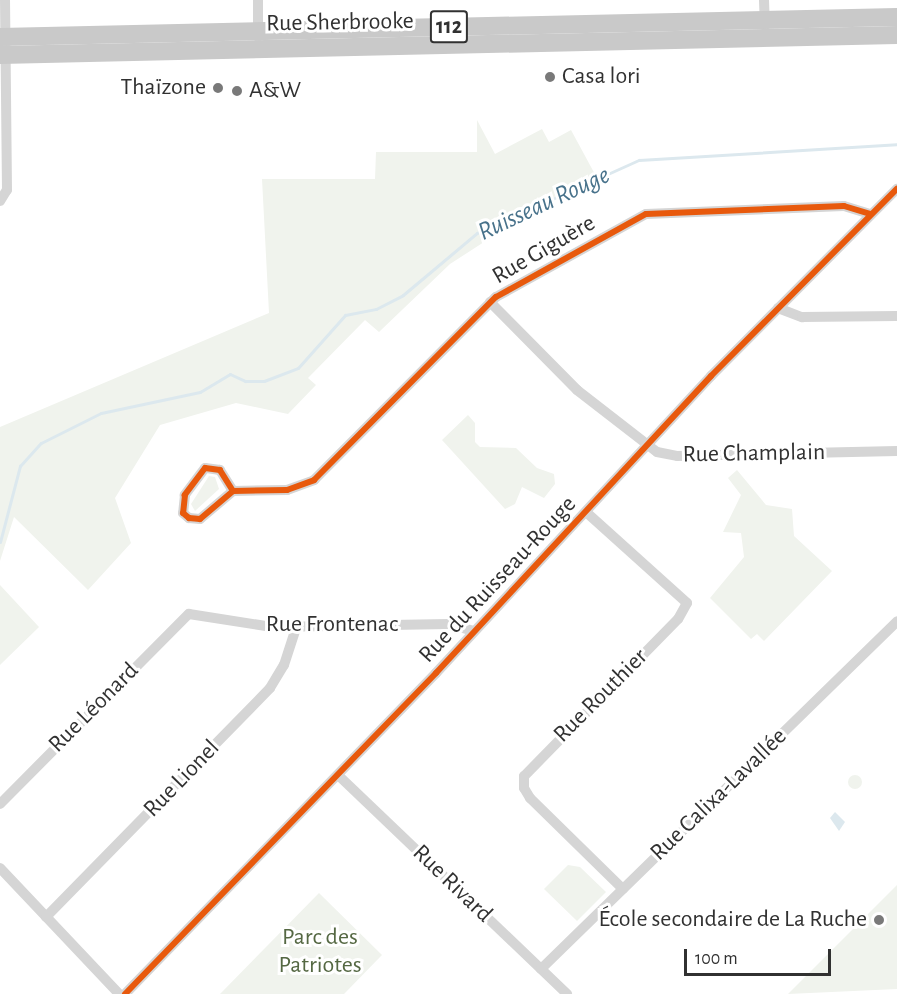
<!DOCTYPE html>
<html>
<head>
<meta charset="utf-8">
<style>
  body { margin:0 }
  #map { position:relative; width:897px; height:994px; overflow:hidden; background:#fff; font-family:"Alegreya Sans",sans-serif }
  div>[style] { position:absolute }
  .green>* { inset:0; background:#f0f3ed }
  .round { border-radius:50% }
  .water>* { inset:0; background:#dce8ee }
  .stream>* { height:3px; margin:-1.5px; padding:0 1.5px; transform-origin:1.5px; border-radius:1.5px; background:#dce8ee }
  .street>* { height:10px; margin:-5px; padding:0 5px; transform-origin:5px; border-radius:5px; background:#d5d5d5 }
  .primary>* { height:18px; margin:-9px; padding:0 9px; transform-origin:9px; border-radius:9px; background:#c9c9c9 }
  .cycleway>* { height:6px; margin:-3px; padding:0 3px; transform-origin:3px; border-radius:3px; background:#e8590c }
  .dots>* { width:16px; height:16px; translate:-50% -50%; box-sizing:border-box; border:3px solid #fff; border-radius:50% }
  span { translate:-50% -50%; white-space:nowrap; text-align:center; line-height:1.15; -webkit-text-stroke:6px #fff; paint-order:stroke }
  .shield-label span { padding:2px 4px; background:#fff; border:2px solid; border-radius:4px; -webkit-text-stroke-width:0 }
  .shield-label { font-size:22px; color:#313131; font-weight:700 }
  .street-label { font-size:24px; color:#313131 }
  .poi-label { font-size:24px; color:#313131 }
  .left { translate:0 -50%; text-align:left }
  .right { translate:-100% -50%; text-align:right }
  .park-label { font-size:24px; color:#556843 }
  .water-label { font-size:26px; color:#48728b; font-style:italic }
  .scale { position:absolute; left:684px; top:949px; width:147px; height:27px; box-sizing:border-box; border:3px solid #313131; border-top:0; padding-left:8px; font-size:18px; line-height:21px; white-space:nowrap; color:#313131; -webkit-text-stroke:4px #fff; paint-order:stroke }
</style>
</head>
<body>
<div id="map">
  <div class="green">
    <i style="clip-path:polygon(477px 120px,495px 154px,542px 129px,549px 142px,571px 130px,597px 178px,493px 225px,498px 233px,450px 264px,379px 332px,365px 320px,308px 378px,316px 385px,288px 414px,236px 403px,160px 425px,115px 498px,131px 543px,88px 590px,14px 517px,0 561px,0 427px,269px 313px,262px 179px,375px 179px,376px 152px,477px 152px)"></i>
    <i style="clip-path:polygon(468px 415px,475px 423px,475px 442px,480px 447px,516px 448px,537px 468px,554px 474px,555px 484px,544px 498px,522px 487px,515px 504px,505px 509px,442px 440px)"></i>
    <i style="clip-path:polygon(737px 470px,766px 505px,792px 509px,794px 536px,832px 571px,764px 641px,757px 634px,751px 639px,710px 598px,744px 557px,741px 533px,723px 532px,741px 495px,728px 478px)"></i>
    <i style="clip-path:polygon(209px 476px,215px 477px,219px 489px,195px 511px,191px 504px)"></i>
    <i style="clip-path:polygon(0 585px,39px 627px,0 665px)"></i>
    <i class="round" style="left:848px;top:775px;width:14px;height:14px"></i>
    <i style="clip-path:polygon(568px 865px,580px 867px,606px 892px,577px 921px,544px 889px)"></i>
    <i style="clip-path:polygon(897px 885px,897px 989px,788px 994px)"></i>
    <i style="clip-path:polygon(319px 893px,382px 955px,344px 994px,220px 994px)"></i>
  </div>
  <div class="water">
    <i style="clip-path:polygon(835px 812px,845px 822px,839px 831px,830px 818px)"></i>
  </div>
  <div class="stream">
    <i style="left:0;top:542px;width:79px;rotate:-75.3deg"></i>
    <i style="left:20px;top:466px;width:31px;rotate:-48deg"></i>
    <i style="left:41px;top:443px;width:67px;rotate:-26.6deg"></i>
    <i style="left:101px;top:413px;width:101px;rotate:-12deg"></i>
    <i style="left:200px;top:392px;width:35px;rotate:-31deg"></i>
    <i style="left:230px;top:374px;width:17px;rotate:25deg"></i>
    <i style="left:245px;top:381px;width:19px"></i>
    <i style="left:264px;top:381px;width:36px;rotate:-21deg"></i>
    <i style="left:298px;top:368px;width:71px;rotate:-48.4deg"></i>
    <i style="left:345px;top:315px;width:32px;rotate:-11deg"></i>
    <i style="left:376px;top:309px;width:30px;rotate:-27deg"></i>
    <i style="left:403px;top:295px;width:97px;rotate:-40deg"></i>
    <i style="left:477px;top:233px;width:178px;rotate:-24.3deg"></i>
    <i style="left:639px;top:160px;width:258px;rotate:-3.5deg"></i>
  </div>
  <div class="street">
    <i style="left:258px;top:0;width:37px;rotate:90deg"></i>
    <i style="left:764px;top:0;width:26px;rotate:88deg"></i>
    <i style="left:0;top:201px;width:13px;rotate:-58deg"></i>
    <i style="left:7px;top:190px;width:190px;rotate:-90.6deg"></i>
    <i style="left:490px;top:302px;width:124px;rotate:45.3deg"></i>
    <i style="left:577px;top:390px;width:101px;rotate:37.8deg"></i>
    <i style="left:657px;top:452px;width:20px;rotate:11deg"></i>
    <i style="left:677px;top:456px;width:220px;rotate:-1.3deg"></i>
    <i style="left:778px;top:308px;width:26px;rotate:21deg"></i>
    <i style="left:802px;top:317px;width:95px;rotate:-0.6deg"></i>
    <i style="left:233px;top:491px;width:25px;rotate:-122deg"></i>
    <i style="left:220px;top:470px;width:15px;rotate:-172deg"></i>
    <i style="left:205px;top:468px;width:34px;rotate:127deg"></i>
    <i style="left:185px;top:495px;width:18px;rotate:96deg"></i>
    <i style="left:183px;top:513px;width:8px;rotate:40deg"></i>
    <i style="left:189px;top:518px;width:11px;rotate:5deg"></i>
    <i style="left:200px;top:519px;width:43px;rotate:-40.3deg"></i>
    <i style="left:233px;top:491px;width:54px;rotate:-1.1deg"></i>
    <i style="left:287px;top:490px;width:29px;rotate:-20deg"></i>
    <i style="left:314px;top:480px;width:258px;rotate:-45.2deg"></i>
    <i style="left:496px;top:297px;width:171px;rotate:-29deg"></i>
    <i style="left:646px;top:214px;width:198px;rotate:-2.3deg"></i>
    <i style="left:844px;top:206px;width:28px;rotate:17deg"></i>
    <i style="left:586px;top:512px;width:136px;rotate:42deg"></i>
    <i style="left:687px;top:603px;width:18px;rotate:119deg"></i>
    <i style="left:678px;top:619px;width:220px;rotate:134.4deg"></i>
    <i style="left:524px;top:776px;width:12px;rotate:90deg"></i>
    <i style="left:524px;top:788px;width:12px;rotate:59deg"></i>
    <i style="left:530px;top:798px;width:130px;rotate:44.4deg"></i>
    <i style="left:338px;top:775px;width:317px;rotate:43.7deg"></i>
    <i style="left:0;top:804px;width:268px;rotate:-45.2deg"></i>
    <i style="left:189px;top:614px;width:84px;rotate:8.9deg"></i>
    <i style="left:272px;top:627px;width:177px;rotate:-1deg"></i>
    <i style="left:449px;top:624px;width:26px;rotate:16deg"></i>
    <i style="left:0;top:868px;width:173px;rotate:46.6deg"></i>
    <i style="left:46px;top:917px;width:320px;rotate:-45.6deg"></i>
    <i style="left:270px;top:688px;width:27px;rotate:-59deg"></i>
    <i style="left:284px;top:665px;width:39px;rotate:-72deg"></i>
    <i style="left:541px;top:969px;width:498px;rotate:-44.3deg"></i>
    <i style="left:125px;top:994px;width:447px;rotate:-45.9deg"></i>
    <i style="left:436px;top:673px;width:405px;rotate:-47.2deg"></i>
    <i style="left:711px;top:376px;width:264px;rotate:-45.2deg"></i>
  </div>
  <div class="primary">
    <i style="left:0;top:37px;width:897px;rotate:-1.28deg"></i>
    <i style="left:0;top:55px;width:897px;rotate:-1.28deg"></i>
  </div>
  <div class="cycleway">
    <i style="left:233px;top:491px;width:25px;rotate:-122deg"></i>
    <i style="left:220px;top:470px;width:15px;rotate:-172deg"></i>
    <i style="left:205px;top:468px;width:34px;rotate:127deg"></i>
    <i style="left:185px;top:495px;width:18px;rotate:96deg"></i>
    <i style="left:183px;top:513px;width:8px;rotate:40deg"></i>
    <i style="left:189px;top:518px;width:11px;rotate:5deg"></i>
    <i style="left:200px;top:519px;width:43px;rotate:-40.3deg"></i>
    <i style="left:233px;top:491px;width:54px;rotate:-1.1deg"></i>
    <i style="left:287px;top:490px;width:29px;rotate:-20deg"></i>
    <i style="left:314px;top:480px;width:258px;rotate:-45.2deg"></i>
    <i style="left:496px;top:297px;width:171px;rotate:-29deg"></i>
    <i style="left:646px;top:214px;width:198px;rotate:-2.3deg"></i>
    <i style="left:844px;top:206px;width:28px;rotate:17deg"></i>
    <i style="left:125px;top:994px;width:447px;rotate:-45.9deg"></i>
    <i style="left:436px;top:673px;width:405px;rotate:-47.2deg"></i>
    <i style="left:711px;top:376px;width:264px;rotate:-45.2deg"></i>
  </div>
  <div class="dots">
    <i style="left:550px;top:77px;background:#797979"></i>
    <i style="left:218px;top:88px;background:#797979"></i>
    <i style="left:237px;top:91px;background:#797979"></i>
    <i style="left:879px;top:920px;background:#797979"></i>
  </div>
  <div class="shield-label">
    <span style="left:449px;top:27px">112</span>
  </div>
  <div class="street-label">
    <span style="left:340px;top:23px;rotate:-1deg">Rue Sherbrooke</span>
    <span style="left:544px;top:250px;rotate:-30deg">Rue Giguère</span>
    <span style="left:754px;top:454px;rotate:-1deg">Rue Champlain</span>
    <span style="left:498px;top:580px;rotate:-47deg">Rue du Ruisseau-Rouge</span>
    <span style="left:332px;top:625px">Rue Frontenac</span>
    <span style="left:601px;top:696px;rotate:-45deg">Rue Routhier</span>
    <span style="left:94px;top:708px;rotate:-45deg">Rue Léonard</span>
    <span style="left:182px;top:779px;rotate:-46deg">Rue Lionel</span>
    <span style="left:719px;top:795px;rotate:-44deg">Rue Calixa-Lavallée</span>
    <span style="left:452px;top:884px;rotate:44deg">Rue Rivard</span>
  </div>
  <div class="poi-label">
    <span class="left" style="left:562px;top:77px">Casa lori</span>
    <span class="right" style="left:206px;top:88px">Thaïzone</span>
    <span class="left" style="left:249px;top:91px">A&amp;W</span>
    <span class="right" style="left:867px;top:920px">École secondaire de La Ruche</span>
  </div>
  <div class="park-label">
    <span style="left:320px;top:952px">Parc des<br>Patriotes</span>
  </div>
  <div class="water-label">
    <span style="left:544px;top:204px;rotate:-25deg">Ruisseau Rouge</span>
  </div>
  <div class="scale">100 m</div>
</div>
</body>
</html>
